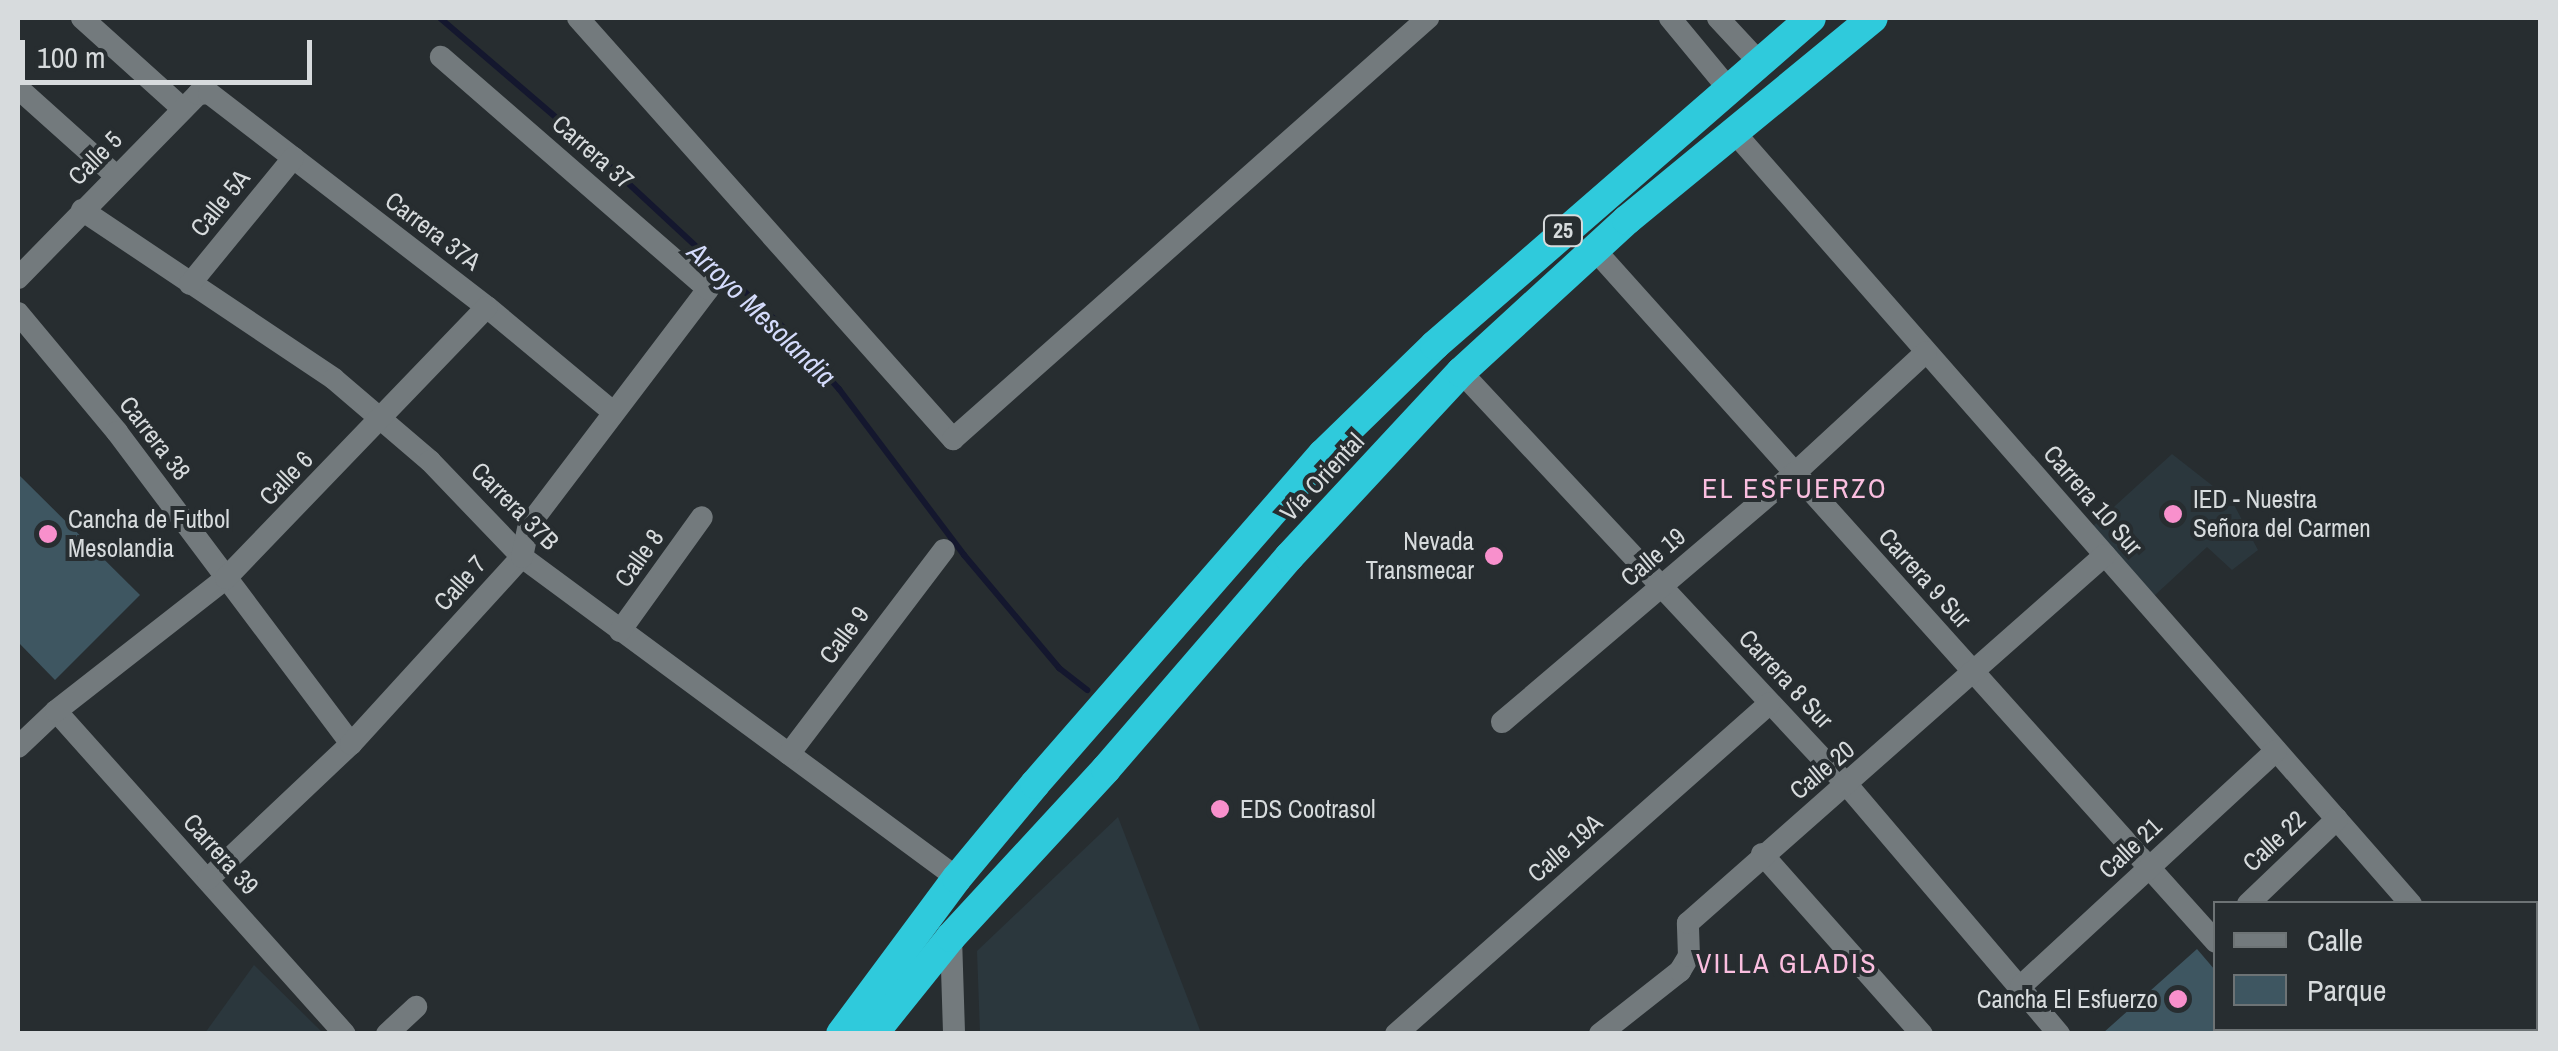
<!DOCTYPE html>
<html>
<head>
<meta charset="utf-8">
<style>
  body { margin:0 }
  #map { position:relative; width:2558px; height:1051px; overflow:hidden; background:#272d30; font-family:"Archivo Narrow",sans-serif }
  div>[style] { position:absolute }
  .built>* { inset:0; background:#2b373d }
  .green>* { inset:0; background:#3e5661 }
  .stream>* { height:6px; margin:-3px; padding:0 3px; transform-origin:3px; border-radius:3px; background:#14172e }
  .minor>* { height:22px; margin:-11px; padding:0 11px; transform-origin:11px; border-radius:11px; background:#737a7d }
  .highway>* { height:30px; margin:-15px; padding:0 15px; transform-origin:15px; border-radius:15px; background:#2fcadc }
  .dots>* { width:28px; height:28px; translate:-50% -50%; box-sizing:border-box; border:5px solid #272d30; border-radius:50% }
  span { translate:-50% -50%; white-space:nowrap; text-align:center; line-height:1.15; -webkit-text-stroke:8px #272d30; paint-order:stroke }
  .shield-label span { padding:2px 8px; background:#272d30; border:2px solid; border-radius:8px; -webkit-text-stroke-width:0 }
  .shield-label { font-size:22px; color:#d7dbdd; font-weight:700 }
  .street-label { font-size:25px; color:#d7dbdd }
  .poi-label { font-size:25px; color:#d7dbdd }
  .left { translate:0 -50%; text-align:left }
  .right { translate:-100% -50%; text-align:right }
  .water-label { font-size:28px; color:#d4dbfb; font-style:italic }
  .neighbourhood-label { font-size:28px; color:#fabedf; letter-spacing:2.5px }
  .frame { position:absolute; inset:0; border:20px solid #d7dbdd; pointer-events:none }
  .legend { position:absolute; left:2213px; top:901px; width:325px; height:130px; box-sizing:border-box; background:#272d30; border:2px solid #6d7375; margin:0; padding:12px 18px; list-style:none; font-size:30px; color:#d7dbdd }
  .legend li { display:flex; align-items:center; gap:20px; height:50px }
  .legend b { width:50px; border:2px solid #6d7375 }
  .scale { position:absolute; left:20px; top:40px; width:292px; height:45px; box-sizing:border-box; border:5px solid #d7dbdd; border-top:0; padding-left:12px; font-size:30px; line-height:35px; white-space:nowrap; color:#d7dbdd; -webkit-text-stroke:8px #272d30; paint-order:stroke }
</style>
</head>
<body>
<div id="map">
  <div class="built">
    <i style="clip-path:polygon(2172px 454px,2232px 501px,2258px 550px,2232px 570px,2207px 547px,2154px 596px,2093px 526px)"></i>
    <i style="clip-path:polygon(1118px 817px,1201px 1033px,980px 1033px,977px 951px)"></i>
    <i style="clip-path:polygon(254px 965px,323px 1033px,205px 1033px)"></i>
  </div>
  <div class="green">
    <i style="clip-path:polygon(18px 474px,140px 595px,55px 680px,18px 642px)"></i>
    <i style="clip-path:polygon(2197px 949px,2215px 970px,2216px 1028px,2219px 1029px,2214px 1034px,2103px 1033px)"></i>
  </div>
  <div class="stream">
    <i style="left:440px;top:18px;width:175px;rotate:40.6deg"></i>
    <i style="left:573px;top:132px;width:289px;rotate:42.9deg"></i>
    <i style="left:785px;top:329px;width:81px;rotate:48deg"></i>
    <i style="left:839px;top:389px;width:208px;rotate:53deg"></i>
    <i style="left:964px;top:555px;width:148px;rotate:49.9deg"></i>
    <i style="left:1059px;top:668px;width:36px;rotate:38deg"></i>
  </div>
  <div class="minor">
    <i style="left:82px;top:18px;width:136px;rotate:42deg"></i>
    <i style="left:578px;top:18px;width:564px;rotate:48.31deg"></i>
    <i style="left:953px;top:439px;width:635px;rotate:-41.55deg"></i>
    <i style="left:1670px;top:18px;width:91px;rotate:50.4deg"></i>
    <i style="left:1718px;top:18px;width:60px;rotate:47deg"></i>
    <i style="left:18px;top:88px;width:132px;rotate:41.9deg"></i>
    <i style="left:1734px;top:132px;width:1027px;rotate:48.75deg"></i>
    <i style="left:82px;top:210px;width:303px;rotate:33.8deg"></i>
    <i style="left:334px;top:379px;width:126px;rotate:40.5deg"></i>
    <i style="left:430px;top:461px;width:133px;rotate:46.2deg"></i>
    <i style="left:522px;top:557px;width:541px;rotate:36.42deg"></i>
    <i style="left:1594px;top:249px;width:931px;rotate:48.09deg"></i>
    <i style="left:18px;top:278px;width:257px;rotate:-45.6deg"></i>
    <i style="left:198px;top:94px;width:11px;rotate:-5deg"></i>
    <i style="left:209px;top:93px;width:351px;rotate:37.6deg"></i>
    <i style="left:487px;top:307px;width:163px;rotate:39.8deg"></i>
    <i style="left:190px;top:284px;width:163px;rotate:-50.7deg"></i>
    <i style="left:18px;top:313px;width:155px;rotate:50.2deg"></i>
    <i style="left:117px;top:432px;width:390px;rotate:53.1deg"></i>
    <i style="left:1461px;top:372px;width:567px;rotate:46.93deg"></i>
    <i style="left:1848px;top:786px;width:326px;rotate:49.6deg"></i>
    <i style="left:620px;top:631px;width:140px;rotate:-54.3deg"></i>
    <i style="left:56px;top:711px;width:433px;rotate:48.2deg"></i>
    <i style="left:1502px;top:722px;width:385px;rotate:-40.4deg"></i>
    <i style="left:1795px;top:473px;width:178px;rotate:-42.7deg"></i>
    <i style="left:18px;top:747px;width:52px;rotate:-43.5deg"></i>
    <i style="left:56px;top:711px;width:216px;rotate:-38deg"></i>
    <i style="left:226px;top:578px;width:376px;rotate:-46.1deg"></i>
    <i style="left:789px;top:754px;width:256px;rotate:-52.8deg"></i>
    <i style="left:1762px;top:854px;width:241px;rotate:48.4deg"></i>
    <i style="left:208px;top:879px;width:197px;rotate:-43.4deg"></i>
    <i style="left:351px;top:744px;width:253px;rotate:-47.6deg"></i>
    <i style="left:522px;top:557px;width:33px;rotate:-78deg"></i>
    <i style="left:529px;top:525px;width:296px;rotate:-52.8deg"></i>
    <i style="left:708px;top:289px;width:354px;rotate:-139deg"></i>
    <i style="left:2248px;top:904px;width:123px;rotate:-43.7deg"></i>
    <i style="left:951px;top:937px;width:97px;rotate:88.2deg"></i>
    <i style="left:2021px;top:986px;width:347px;rotate:-42.7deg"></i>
    <i style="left:2536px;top:989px;width:4px;rotate:-27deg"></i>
    <i style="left:2277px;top:1028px;width:6px;rotate:72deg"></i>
    <i style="left:2393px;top:1028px;width:6px;rotate:72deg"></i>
    <i style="left:2499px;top:1028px;width:6px;rotate:81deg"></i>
    <i style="left:387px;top:1034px;width:40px;rotate:-43deg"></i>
    <i style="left:1396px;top:1034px;width:499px;rotate:-41.5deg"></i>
    <i style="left:1600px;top:1034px;width:102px;rotate:-38.2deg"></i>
    <i style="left:1680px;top:971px;width:17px;rotate:-59deg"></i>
    <i style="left:1689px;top:956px;width:33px;rotate:-92deg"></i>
    <i style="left:1688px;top:923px;width:556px;rotate:-41.43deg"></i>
  </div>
  <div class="highway">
    <i style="left:841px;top:1034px;width:194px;rotate:-53.4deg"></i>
    <i style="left:957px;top:878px;width:122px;rotate:-50.3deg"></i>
    <i style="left:1035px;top:784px;width:438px;rotate:-48.9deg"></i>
    <i style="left:1323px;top:454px;width:156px;rotate:-44.2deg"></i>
    <i style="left:1435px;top:345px;width:498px;rotate:-41deg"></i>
    <i style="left:873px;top:1034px;width:124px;rotate:-51.2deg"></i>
    <i style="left:951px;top:937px;width:229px;rotate:-47.3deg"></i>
    <i style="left:1106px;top:769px;width:280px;rotate:-49.2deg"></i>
    <i style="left:1289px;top:557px;width:253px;rotate:-47.1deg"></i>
    <i style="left:1461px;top:372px;width:225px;rotate:-42.5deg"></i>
    <i style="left:1627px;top:220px;width:318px;rotate:-39.4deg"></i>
  </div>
  <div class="dots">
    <i style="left:2173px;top:514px;background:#f890cc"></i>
    <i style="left:48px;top:534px;background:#f890cc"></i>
    <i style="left:1494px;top:556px;background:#f890cc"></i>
    <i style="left:1220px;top:809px;background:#f890cc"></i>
    <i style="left:2178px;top:999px;background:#f890cc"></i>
  </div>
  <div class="shield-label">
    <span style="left:1563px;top:231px">25</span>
  </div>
  <div class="street-label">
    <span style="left:593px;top:152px;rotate:41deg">Carrera 37</span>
    <span style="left:95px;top:158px;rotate:-45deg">Calle 5</span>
    <span style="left:220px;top:203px;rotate:-51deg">Calle 5A</span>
    <span style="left:433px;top:231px;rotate:37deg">Carrera 37A</span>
    <span style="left:155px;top:438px;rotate:52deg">Carrera 38</span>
    <span style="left:1322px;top:477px;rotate:-47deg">Vía Oriental</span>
    <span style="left:286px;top:478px;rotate:-46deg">Calle 6</span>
    <span style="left:2093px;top:500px;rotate:49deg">Carrera 10 Sur</span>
    <span style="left:515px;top:506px;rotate:45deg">Carrera 37B</span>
    <span style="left:1653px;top:557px;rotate:-40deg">Calle 19</span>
    <span style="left:639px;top:558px;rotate:-54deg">Calle 8</span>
    <span style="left:1925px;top:578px;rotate:48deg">Carrera 9 Sur</span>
    <span style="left:460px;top:583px;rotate:-48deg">Calle 7</span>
    <span style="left:844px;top:635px;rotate:-53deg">Calle 9</span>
    <span style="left:1786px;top:679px;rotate:47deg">Carrera 8 Sur</span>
    <span style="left:1822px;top:770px;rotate:-40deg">Calle 20</span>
    <span style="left:2274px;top:841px;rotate:-43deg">Calle 22</span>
    <span style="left:1565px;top:848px;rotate:-41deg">Calle 19A</span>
    <span style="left:2130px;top:848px;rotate:-43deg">Calle 21</span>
    <span style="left:221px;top:854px;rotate:48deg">Carrera 39</span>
  </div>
  <div class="poi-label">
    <span class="left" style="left:2193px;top:514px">IED - Nuestra<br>Señora del Carmen</span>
    <span class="left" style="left:68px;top:534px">Cancha de Futbol<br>Mesolandia</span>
    <span class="right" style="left:1474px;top:556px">Nevada<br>Transmecar</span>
    <span class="left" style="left:1240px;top:809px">EDS Cootrasol</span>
    <span class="right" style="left:2158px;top:999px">Cancha El Esfuerzo</span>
  </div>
  <div class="water-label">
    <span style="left:762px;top:314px;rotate:44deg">Arroyo Mesolandia</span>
  </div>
  <div class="neighbourhood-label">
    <span style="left:1795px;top:488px">EL ESFUERZO</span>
    <span style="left:1787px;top:963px">VILLA GLADIS</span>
  </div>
  <div class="frame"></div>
  <ul class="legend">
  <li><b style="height:12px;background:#737a7d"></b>Calle</li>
  <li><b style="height:28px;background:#3e5661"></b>Parque</li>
  </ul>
  <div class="scale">100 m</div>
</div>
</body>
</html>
